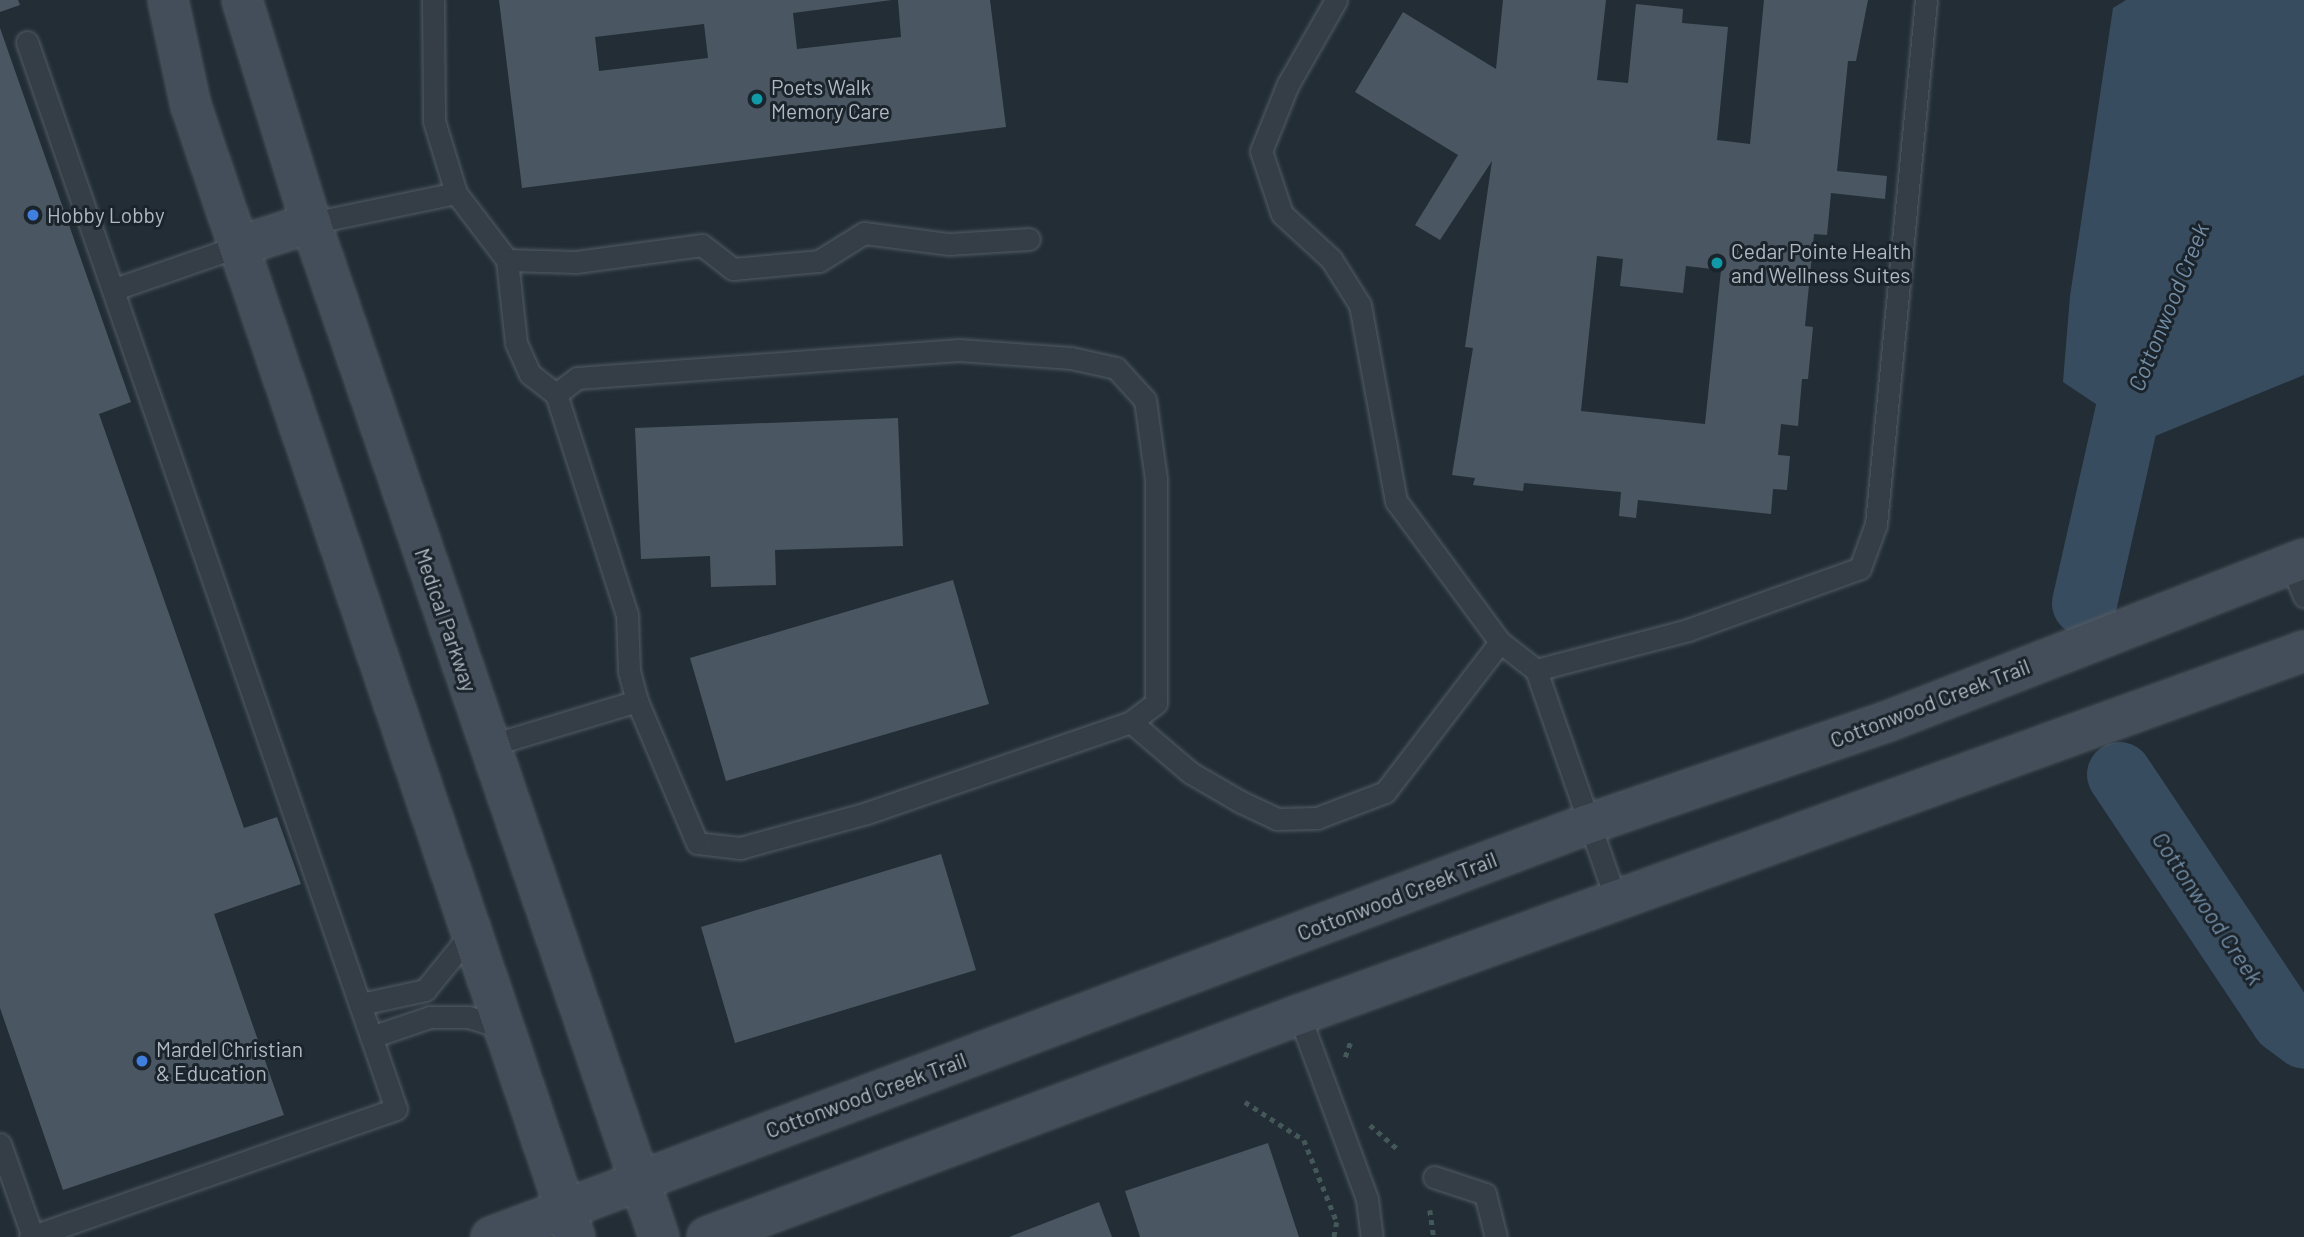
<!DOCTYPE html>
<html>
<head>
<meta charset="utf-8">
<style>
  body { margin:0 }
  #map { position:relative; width:2304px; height:1237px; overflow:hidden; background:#222d36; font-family:Barlow,sans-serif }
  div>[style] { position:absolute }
  .water>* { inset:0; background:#384c5f }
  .river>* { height:65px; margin:-32.5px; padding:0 32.5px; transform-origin:32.5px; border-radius:32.5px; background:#384c5f }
  .building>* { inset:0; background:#4a5762 }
  .path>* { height:4.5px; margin-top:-2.25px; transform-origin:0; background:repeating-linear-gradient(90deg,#455858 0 5px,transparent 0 10px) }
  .roads { filter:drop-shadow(0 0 2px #535c65) drop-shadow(0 0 2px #535c65) }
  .lane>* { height:21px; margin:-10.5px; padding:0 10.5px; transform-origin:10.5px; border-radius:10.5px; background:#353e47 }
  .secondary>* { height:38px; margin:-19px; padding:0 19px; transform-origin:19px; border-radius:19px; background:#444e5a }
  .dots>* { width:19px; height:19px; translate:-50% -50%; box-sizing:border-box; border:4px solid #1b232b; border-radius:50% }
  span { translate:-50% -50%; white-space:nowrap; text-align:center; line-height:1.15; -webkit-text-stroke:6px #1b232b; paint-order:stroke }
  .poi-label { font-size:21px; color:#b0b9c3 }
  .left { translate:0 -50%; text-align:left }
  .street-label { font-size:21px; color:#b0b9c3 }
  .water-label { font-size:23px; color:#728da5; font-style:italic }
</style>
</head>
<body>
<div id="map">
  <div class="water">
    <i style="clip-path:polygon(2126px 0,2304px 0,2304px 375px,2148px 439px,2063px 382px,2070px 296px,2113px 8px)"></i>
  </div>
  <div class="river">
    <i style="left:2084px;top:603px;width:228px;rotate:-77.3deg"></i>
    <i style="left:2134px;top:381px;width:47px;rotate:-67.3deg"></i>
    <i style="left:2119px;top:774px;width:296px;rotate:56.3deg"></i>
    <i style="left:2283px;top:1020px;width:26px;rotate:37deg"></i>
  </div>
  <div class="building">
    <i style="clip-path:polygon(0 0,18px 0,20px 5px,0 12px)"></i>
    <i style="clip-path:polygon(evenodd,499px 0,892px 0,793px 13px,797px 49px,901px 37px,898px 0,990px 0,1006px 127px,522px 188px,499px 0,704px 24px,708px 58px,599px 71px,595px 37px,704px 24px)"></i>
    <i style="clip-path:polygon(evenodd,1503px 0,1606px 0,1597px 80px,1628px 83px,1636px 4px,1683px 9px,1682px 23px,1728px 27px,1717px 140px,1750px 144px,1764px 0,1868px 0,1856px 61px,1848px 61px,1837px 171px,1887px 176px,1885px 199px,1831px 193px,1827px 235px,1814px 234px,1805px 326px,1813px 327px,1808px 379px,1802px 379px,1798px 426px,1781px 424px,1778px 455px,1790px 456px,1787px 490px,1773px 489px,1771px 514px,1638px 500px,1636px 518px,1619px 516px,1621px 492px,1524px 483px,1523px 491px,1473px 485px,1475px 478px,1452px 475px,1473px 348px,1465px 347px,1492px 161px,1440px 240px,1415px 225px,1458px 155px,1355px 92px,1403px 12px,1496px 69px,1503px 0,1597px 256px,1623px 259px,1620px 286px,1683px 293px,1686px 266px,1721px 270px,1705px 424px,1581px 411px,1597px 256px)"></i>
    <i style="clip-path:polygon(0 28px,131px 402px,99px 414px,244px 828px,277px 817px,301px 884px,214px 914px,284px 1115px,63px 1190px,0 1008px)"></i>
    <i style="clip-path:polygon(898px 418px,903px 546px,775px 550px,776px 585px,711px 587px,710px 556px,641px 559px,635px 428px)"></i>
    <i style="clip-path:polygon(953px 580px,989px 704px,726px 781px,690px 658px)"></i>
    <i style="clip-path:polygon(941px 854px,976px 970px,735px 1043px,701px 927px)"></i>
    <i style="clip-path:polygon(1268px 1143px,1299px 1237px,1140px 1237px,1125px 1191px)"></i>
    <i style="clip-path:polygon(1099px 1202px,1112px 1237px,1009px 1237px)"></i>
  </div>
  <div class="path">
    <i style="left:1345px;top:1057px;width:20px;rotate:-70deg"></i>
    <i style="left:1245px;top:1102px;width:70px;rotate:32.8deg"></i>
    <i style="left:1304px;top:1140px;width:88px;rotate:68.1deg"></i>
    <i style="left:1337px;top:1222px;width:15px;rotate:101deg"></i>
    <i style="left:1370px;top:1125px;width:38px;rotate:41deg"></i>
    <i style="left:1430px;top:1210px;width:27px;rotate:82deg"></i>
  </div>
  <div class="roads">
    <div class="lane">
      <i style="left:433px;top:0;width:121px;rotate:89.5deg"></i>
      <i style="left:434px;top:121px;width:75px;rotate:73deg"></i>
      <i style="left:1336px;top:0;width:97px;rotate:119.7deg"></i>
      <i style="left:1288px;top:84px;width:72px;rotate:111.9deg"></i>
      <i style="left:1261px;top:151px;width:66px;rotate:71.6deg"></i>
      <i style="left:1282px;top:214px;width:67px;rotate:42.6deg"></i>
      <i style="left:1331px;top:259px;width:54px;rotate:57.8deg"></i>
      <i style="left:1360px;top:305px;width:199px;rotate:79.6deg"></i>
      <i style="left:1396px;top:501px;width:175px;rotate:53.6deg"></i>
      <i style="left:1500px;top:642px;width:46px;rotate:37.9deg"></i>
      <i style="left:1536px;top:670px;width:244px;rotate:70.8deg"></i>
      <i style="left:27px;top:42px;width:1129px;rotate:70.92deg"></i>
      <i style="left:396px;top:1109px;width:388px;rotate:160.7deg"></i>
      <i style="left:311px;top:223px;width:148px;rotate:-11.7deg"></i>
      <i style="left:456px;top:193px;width:84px;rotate:52.7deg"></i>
      <i style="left:507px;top:260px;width:69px;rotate:1.7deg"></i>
      <i style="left:576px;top:262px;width:127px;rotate:-7.7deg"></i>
      <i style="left:702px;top:245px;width:39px;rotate:38deg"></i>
      <i style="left:733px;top:269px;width:86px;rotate:-5.3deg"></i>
      <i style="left:819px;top:261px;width:53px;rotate:-31.9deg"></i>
      <i style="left:864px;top:233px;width:86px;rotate:7.4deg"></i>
      <i style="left:949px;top:244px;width:80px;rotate:-3.6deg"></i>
      <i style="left:507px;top:260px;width:83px;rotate:83.8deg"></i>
      <i style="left:516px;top:343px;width:34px;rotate:66deg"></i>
      <i style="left:530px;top:374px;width:33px;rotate:38deg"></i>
      <i style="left:115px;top:289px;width:131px;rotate:-19.1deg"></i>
      <i style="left:2291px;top:564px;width:35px;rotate:68deg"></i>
      <i style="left:1536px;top:670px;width:157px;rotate:-14.7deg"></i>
      <i style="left:1688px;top:630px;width:183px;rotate:-19.8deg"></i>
      <i style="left:1860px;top:568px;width:47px;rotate:-70deg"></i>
      <i style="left:1876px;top:524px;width:526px;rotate:-84.55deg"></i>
      <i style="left:1131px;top:722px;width:79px;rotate:40.4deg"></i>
      <i style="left:1191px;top:773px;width:58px;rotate:30.1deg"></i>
      <i style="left:1241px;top:802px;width:40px;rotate:25deg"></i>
      <i style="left:1277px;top:819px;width:40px;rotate:-1.4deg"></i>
      <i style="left:1317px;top:818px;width:73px;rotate:-20.9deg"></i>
      <i style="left:1385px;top:792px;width:189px;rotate:-52.5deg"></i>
      <i style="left:488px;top:746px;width:156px;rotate:-16.8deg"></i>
      <i style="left:637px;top:701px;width:31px;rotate:-105deg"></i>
      <i style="left:629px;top:671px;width:56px;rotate:-92deg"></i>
      <i style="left:627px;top:615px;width:232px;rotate:-107.8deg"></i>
      <i style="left:556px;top:394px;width:26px;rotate:-37deg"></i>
      <i style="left:577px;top:378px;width:383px;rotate:-4.2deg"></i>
      <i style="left:959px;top:350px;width:112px;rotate:4.1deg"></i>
      <i style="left:1071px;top:358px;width:46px;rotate:12.5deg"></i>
      <i style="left:1116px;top:368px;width:43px;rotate:47.8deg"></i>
      <i style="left:1145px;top:400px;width:80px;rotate:82.1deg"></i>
      <i style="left:1156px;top:479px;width:224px;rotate:90deg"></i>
      <i style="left:1156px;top:703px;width:31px;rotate:143deg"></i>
      <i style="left:1131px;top:722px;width:279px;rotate:161deg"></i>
      <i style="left:867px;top:813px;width:132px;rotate:164.6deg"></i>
      <i style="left:740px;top:848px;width:43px;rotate:-173.4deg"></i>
      <i style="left:697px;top:843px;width:154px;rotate:-112.9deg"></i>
      <i style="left:361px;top:1004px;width:66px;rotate:-12.3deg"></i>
      <i style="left:425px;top:990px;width:76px;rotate:-50.9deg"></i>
      <i style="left:1299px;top:1015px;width:196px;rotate:69.7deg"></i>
      <i style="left:1367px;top:1199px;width:38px;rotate:83deg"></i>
      <i style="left:371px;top:1037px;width:62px;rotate:-18.7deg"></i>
      <i style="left:430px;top:1017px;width:38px"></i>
      <i style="left:468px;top:1017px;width:39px;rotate:17deg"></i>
      <i style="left:0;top:1144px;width:99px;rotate:70.5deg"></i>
      <i style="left:1434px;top:1177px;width:54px;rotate:18.4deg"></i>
      <i style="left:1485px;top:1194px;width:44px;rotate:75.7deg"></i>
    </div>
    <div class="secondary">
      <i style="left:168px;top:0;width:108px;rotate:77.8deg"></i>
      <i style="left:191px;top:106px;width:1194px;rotate:71.25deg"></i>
      <i style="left:242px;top:0;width:233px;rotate:72.8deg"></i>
      <i style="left:311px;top:223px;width:1072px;rotate:71.06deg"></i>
      <i style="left:239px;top:246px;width:76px;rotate:-17.7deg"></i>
      <i style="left:491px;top:1237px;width:1172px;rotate:-20.63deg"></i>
      <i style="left:1588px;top:824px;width:315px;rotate:-18.9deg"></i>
      <i style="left:1886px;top:722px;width:449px;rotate:-21.3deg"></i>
      <i style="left:707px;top:1237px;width:632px;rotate:-20.56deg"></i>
      <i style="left:1299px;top:1015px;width:1069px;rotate:-19.91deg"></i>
    </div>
  </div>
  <div class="dots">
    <i style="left:757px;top:99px;background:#0f9aa8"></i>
    <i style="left:33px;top:215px;background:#3f7fe0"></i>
    <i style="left:1717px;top:263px;background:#0f9aa8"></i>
    <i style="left:142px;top:1061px;background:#3f7fe0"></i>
  </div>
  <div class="poi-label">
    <span class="left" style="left:771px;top:99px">Poets Walk<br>Memory Care</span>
    <span class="left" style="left:47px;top:215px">Hobby Lobby</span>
    <span class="left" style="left:1731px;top:263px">Cedar Pointe Health<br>and Wellness Suites</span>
    <span class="left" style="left:156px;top:1061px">Mardel Christian<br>&amp; Education</span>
  </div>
  <div class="street-label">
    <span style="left:446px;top:620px;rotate:71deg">Medical Parkway</span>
    <span style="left:1930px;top:703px;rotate:-21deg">Cottonwood Creek Trail</span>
    <span style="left:1397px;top:896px;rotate:-21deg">Cottonwood Creek Trail</span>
    <span style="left:866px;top:1095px;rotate:-20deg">Cottonwood Creek Trail</span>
  </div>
  <div class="water-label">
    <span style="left:2168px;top:307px;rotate:-68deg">Cottonwood Creek</span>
    <span style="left:2208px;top:908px;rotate:56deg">Cottonwood Creek</span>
  </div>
</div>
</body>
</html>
